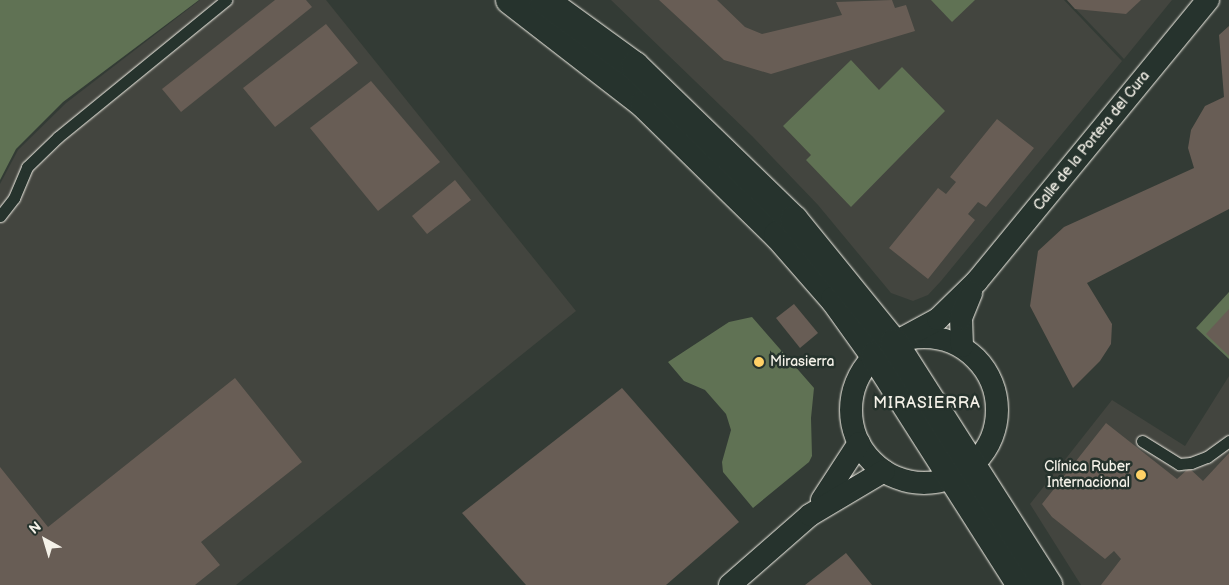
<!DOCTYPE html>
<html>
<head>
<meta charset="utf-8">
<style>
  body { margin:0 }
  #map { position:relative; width:1229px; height:585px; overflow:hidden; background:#333b35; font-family:"Balsamiq Sans",sans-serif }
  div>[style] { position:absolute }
  .built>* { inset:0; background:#43453f }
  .green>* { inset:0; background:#607254 }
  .building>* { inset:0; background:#685d55 }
  .roads { filter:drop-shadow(0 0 1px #f4f1e8) drop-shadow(0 0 1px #f4f1e8) }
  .service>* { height:11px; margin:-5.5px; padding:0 5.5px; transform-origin:5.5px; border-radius:5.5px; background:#26332d }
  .minor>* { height:22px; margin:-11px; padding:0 11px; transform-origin:11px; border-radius:11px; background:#26332d }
  .minor>.ring { margin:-11px; padding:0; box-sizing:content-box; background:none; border:22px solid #26332d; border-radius:50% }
  .secondary>* { height:28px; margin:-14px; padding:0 14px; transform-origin:14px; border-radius:14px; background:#26332d }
  .dots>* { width:14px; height:14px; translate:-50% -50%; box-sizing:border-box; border:2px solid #26332d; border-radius:50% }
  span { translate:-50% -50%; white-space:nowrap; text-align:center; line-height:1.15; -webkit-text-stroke:5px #26332d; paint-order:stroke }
  .street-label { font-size:14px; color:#f4f1e8 }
  .poi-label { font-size:14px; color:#f4f1e8 }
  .left { translate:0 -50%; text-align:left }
  .right { translate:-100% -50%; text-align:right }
  .quarter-label { font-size:16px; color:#f4f1e8; letter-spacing:1px }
  .north { position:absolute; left:20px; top:515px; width:50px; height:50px; -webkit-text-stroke:4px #26332d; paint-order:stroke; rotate:321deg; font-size:14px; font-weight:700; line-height:20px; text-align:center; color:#f4f1e8 }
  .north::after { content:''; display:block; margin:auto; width:18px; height:22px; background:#f4f1e8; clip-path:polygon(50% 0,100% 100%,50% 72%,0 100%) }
</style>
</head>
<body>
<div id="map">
  <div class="built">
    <i style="clip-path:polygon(200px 0,326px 0,576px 311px,236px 585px,0 585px,0 184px,18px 150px,66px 103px)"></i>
    <i style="clip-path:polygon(611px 0,1064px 0,1122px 61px,941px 281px,928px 295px,913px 301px,891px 293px,818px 205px,752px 136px)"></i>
    <i style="clip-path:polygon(1067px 0,1172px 0,1124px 59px)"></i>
    <i style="clip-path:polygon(1229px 376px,1229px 585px,1081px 585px,1030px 504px,1112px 400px,1185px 446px)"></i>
  </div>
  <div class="green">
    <i style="clip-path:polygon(0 0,199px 0,63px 102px,16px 149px,0 180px)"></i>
    <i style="clip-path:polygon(931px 0,975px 0,952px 22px)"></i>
    <i style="clip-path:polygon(851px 60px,879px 90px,902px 67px,945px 111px,851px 207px,806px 160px,811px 155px,783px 126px)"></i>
    <i style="clip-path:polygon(1229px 292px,1229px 359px,1196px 328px)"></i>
    <i style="clip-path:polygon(752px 317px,814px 388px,811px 418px,812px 456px,809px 462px,753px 508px,723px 472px,722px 462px,731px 430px,726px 414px,705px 390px,684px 381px,668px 362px,729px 322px)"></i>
  </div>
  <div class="building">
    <i style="clip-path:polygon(275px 0,306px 0,312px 7px,181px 112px,162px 89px)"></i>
    <i style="clip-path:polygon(659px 0,717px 0,745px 27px,762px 34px,842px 15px,836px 2px,892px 0,895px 8px,906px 5px,915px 31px,771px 74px,724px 60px)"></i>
    <i style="clip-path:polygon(1067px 0,1141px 0,1126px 14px,1075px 9px)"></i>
    <i style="clip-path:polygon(326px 24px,358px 63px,275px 127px,243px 88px)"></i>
    <i style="clip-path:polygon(1229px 26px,1229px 209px,1087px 283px,1112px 324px,1111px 344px,1100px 361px,1073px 388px,1030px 306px,1038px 251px,1064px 227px,1194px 168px,1188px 148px,1191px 130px,1205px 106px,1224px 97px,1219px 35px)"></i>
    <i style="clip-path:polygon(371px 81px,440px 162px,378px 211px,310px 128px)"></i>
    <i style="clip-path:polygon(997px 119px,1034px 148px,986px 207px,978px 202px,968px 214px,975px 220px,928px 279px,889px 248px,938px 188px,946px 194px,956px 182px,950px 177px)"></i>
    <i style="clip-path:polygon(455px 180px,471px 200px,427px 234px,412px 216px)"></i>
    <i style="clip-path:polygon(794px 304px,818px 333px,800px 348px,776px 318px)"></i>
    <i style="clip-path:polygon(1229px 309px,1229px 356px,1206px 334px)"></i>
    <i style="clip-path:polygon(235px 378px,302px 462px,201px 542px,220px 565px,195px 585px,0 585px,0 467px,48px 527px)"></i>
    <i style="clip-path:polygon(622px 388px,739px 522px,666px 585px,526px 585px,462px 513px)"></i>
    <i style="clip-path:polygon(1106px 423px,1177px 479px,1189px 468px,1203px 481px,1229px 453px,1229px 585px,1101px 585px,1121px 559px,1114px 551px,1105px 559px,1052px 517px,1042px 504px)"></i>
    <i style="clip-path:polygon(846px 553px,872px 585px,805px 585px)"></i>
  </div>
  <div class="roads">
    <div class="service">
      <i style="left:0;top:216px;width:23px;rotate:-52deg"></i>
      <i style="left:14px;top:198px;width:34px;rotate:-67deg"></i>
      <i style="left:27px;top:167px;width:43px;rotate:-44.1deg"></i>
      <i style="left:58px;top:137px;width:217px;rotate:-39.2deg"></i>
      <i style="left:1142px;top:441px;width:44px;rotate:31.9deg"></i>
      <i style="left:1179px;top:464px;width:12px;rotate:-5deg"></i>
      <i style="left:1191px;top:463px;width:17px;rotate:-21deg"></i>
      <i style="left:1207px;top:457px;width:27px;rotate:-36deg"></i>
    </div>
    <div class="minor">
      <i class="ring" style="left:851px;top:337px;width:124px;height:124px"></i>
      <i style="left:894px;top:343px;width:50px;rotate:-28.6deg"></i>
      <i style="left:938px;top:319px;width:54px;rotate:-44.3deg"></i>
      <i style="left:977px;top:281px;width:364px;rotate:-50.6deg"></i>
      <i style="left:962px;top:346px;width:28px;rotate:-92deg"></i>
      <i style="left:961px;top:318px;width:27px;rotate:-68deg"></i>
      <i style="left:822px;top:500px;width:68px;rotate:-57deg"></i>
      <i style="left:730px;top:585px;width:106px;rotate:-41.2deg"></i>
      <i style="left:810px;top:515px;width:86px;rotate:-30.7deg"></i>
    </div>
    <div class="secondary">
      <i style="left:510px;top:0;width:170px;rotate:37.8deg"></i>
      <i style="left:644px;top:104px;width:187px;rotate:44.4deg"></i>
      <i style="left:778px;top:235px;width:86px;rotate:48.8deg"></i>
      <i style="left:835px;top:300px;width:69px;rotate:54.5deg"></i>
      <i style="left:875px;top:356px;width:272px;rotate:57.5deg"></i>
      <i style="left:544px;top:0;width:112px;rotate:36deg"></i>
      <i style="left:635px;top:66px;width:221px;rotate:44.1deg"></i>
      <i style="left:794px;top:220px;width:159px;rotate:50.9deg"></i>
      <i style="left:894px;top:343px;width:287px;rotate:57.5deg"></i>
    </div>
  </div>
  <div class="dots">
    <i style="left:759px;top:362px;background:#ffd166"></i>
    <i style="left:1141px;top:475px;background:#ffd166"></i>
  </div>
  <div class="street-label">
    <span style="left:1092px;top:141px;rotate:-51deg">Calle de la Portera del Cura</span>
  </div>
  <div class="poi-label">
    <span class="left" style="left:770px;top:362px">Mirasierra</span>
    <span class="right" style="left:1130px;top:475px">Clínica Ruber<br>Internacional</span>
  </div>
  <div class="quarter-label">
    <span style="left:927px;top:404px">MIRASIERRA</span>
  </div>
  <div class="north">N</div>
</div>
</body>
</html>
